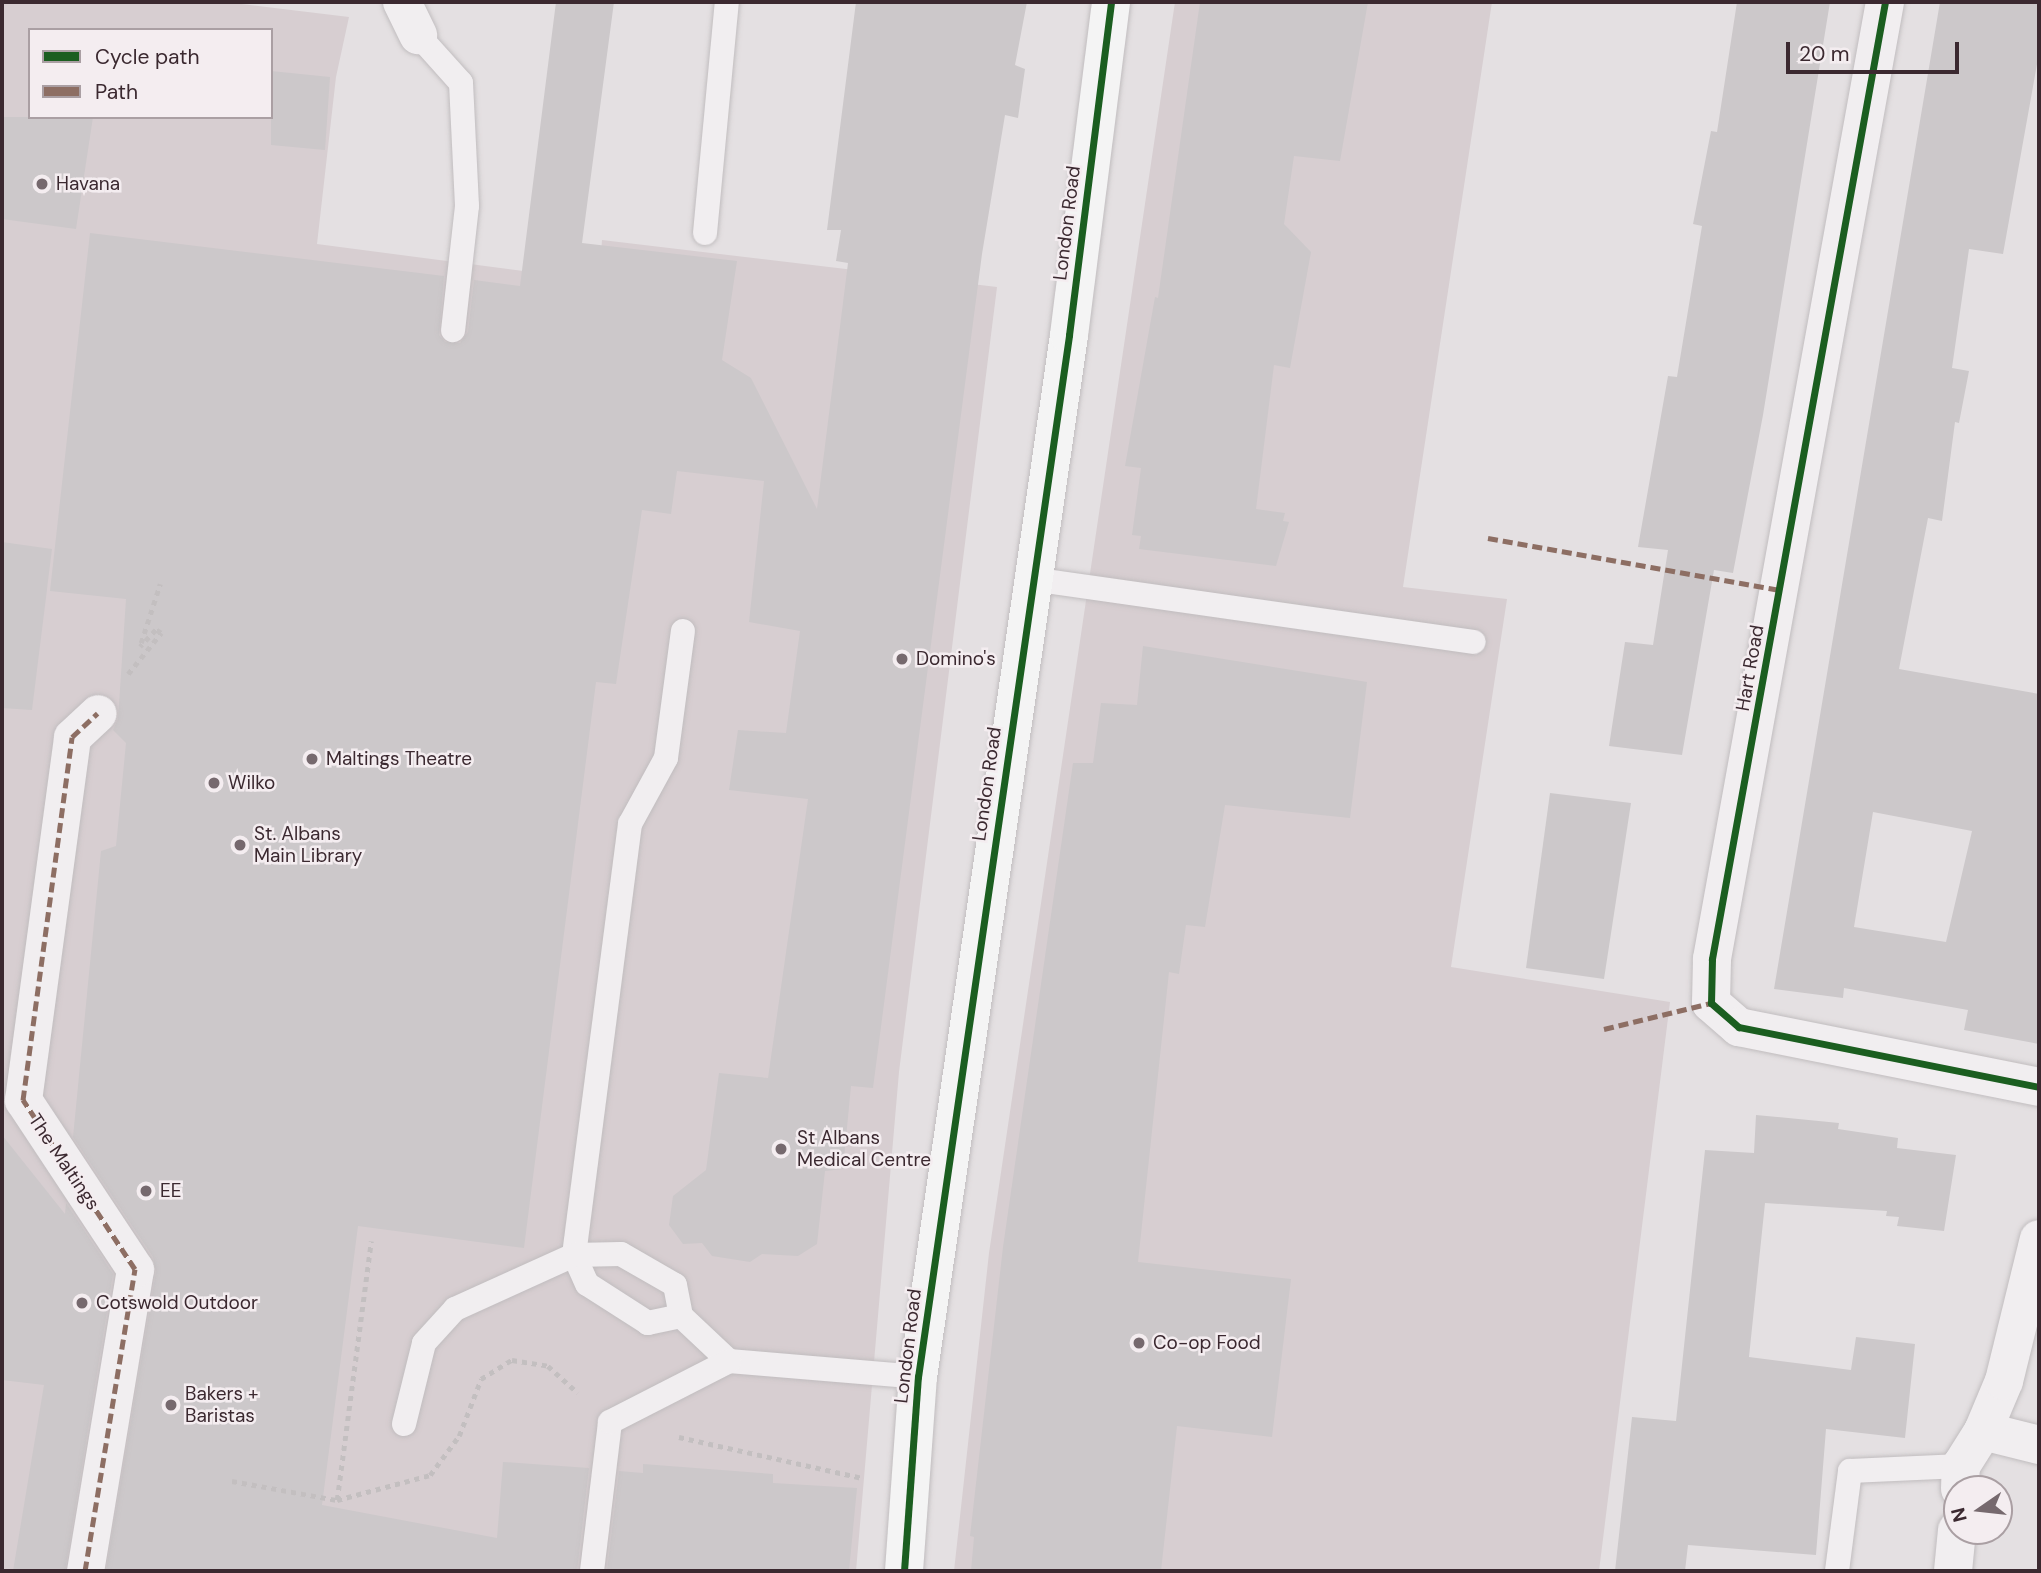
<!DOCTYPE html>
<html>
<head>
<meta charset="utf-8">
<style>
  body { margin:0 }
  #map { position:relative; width:2041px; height:1573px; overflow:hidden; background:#e4e0e2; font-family:"DM Sans",sans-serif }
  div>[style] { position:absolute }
  .built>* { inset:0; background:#d7ced1 }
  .building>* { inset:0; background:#ccc8ca }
  .path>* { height:4.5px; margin-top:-2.25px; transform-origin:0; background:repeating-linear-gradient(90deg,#c3bfc0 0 5px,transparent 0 10px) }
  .roads { filter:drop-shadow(0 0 2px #c1bdbf) drop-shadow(0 0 2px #c1bdbf) }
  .service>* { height:24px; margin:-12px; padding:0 12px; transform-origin:12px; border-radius:12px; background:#f1eef0 }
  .pedestrian>* { height:37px; margin:-18.5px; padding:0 18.5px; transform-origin:18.5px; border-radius:18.5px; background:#f1eef0 }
  .minor>* { height:38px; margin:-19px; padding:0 19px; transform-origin:19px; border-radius:19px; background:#f1eef0 }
  .primary>* { height:38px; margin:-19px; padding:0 19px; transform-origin:19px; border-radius:19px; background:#f4f4f4 }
  .quiet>* { height:5px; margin-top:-2.5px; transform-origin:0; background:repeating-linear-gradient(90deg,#8d6e63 0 10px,transparent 0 15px) }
  .cycleway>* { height:7px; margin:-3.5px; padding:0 3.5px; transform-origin:3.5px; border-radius:3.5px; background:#1b5e20 }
  .dots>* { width:19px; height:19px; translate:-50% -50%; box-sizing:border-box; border:4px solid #f4edf0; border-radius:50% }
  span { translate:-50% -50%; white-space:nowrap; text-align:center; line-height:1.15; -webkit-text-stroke:5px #f4edf0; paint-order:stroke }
  .poi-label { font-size:19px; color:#3b2930 }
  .left { translate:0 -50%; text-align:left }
  .street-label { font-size:19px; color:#3b2930 }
  .frame { position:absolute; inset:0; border:4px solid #3b2930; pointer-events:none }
  .legend { position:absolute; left:28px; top:28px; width:245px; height:91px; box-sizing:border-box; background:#f4edf0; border:2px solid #aa9fa3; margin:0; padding:9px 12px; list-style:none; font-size:21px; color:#3b2930 }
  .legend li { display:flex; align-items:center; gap:14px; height:35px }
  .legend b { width:35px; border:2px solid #aa9fa3 }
  .north { position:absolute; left:1943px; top:1475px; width:70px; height:70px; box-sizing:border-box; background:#f4edf0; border:2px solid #aa9fa3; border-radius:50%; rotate:256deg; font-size:19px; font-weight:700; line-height:28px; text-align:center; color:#3b2930 }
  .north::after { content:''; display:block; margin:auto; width:24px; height:32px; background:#76696e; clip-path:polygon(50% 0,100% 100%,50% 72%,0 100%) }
  .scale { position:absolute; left:1786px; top:42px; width:173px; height:32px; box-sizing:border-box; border:4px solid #3b2930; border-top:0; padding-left:9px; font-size:21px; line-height:24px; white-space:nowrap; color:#3b2930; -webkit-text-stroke:5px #f4edf0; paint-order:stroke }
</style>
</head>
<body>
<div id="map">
  <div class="built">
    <i style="clip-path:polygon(evenodd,2px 2px,225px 2px,349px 17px,336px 77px,317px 244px,599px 281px,602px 240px,997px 287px,899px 1072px,856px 1571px,2px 1571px,2px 2px,30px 30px,271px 30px,271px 117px,30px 117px,30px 30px)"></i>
    <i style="clip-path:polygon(1175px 2px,1492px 2px,1403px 587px,1507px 599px,1451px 967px,1670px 1002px,1599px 1571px,954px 1571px,989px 1253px)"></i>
  </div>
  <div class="building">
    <i style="clip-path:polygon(556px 2px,614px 2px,582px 243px,737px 261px,722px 360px,751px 378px,817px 509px,848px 263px,836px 261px,841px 230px,827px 230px,856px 2px,1027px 2px,1015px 65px,1025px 69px,1018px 118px,1005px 115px,982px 254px,873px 1088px,851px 1086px,843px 1169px,825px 1171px,817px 1244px,798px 1256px,762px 1254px,750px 1262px,712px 1256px,702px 1243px,683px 1244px,669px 1225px,673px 1196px,706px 1170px,719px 1073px,768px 1078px,808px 799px,729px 790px,738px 730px,786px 733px,800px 631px,749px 622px,764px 481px,677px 471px,671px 514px,642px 510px,616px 684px,596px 682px,524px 1248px,358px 1226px,322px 1505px,497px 1538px,503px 1462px,589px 1468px,577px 1571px,106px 1571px,156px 1272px,153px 1257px,73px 1137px,101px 851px,116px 846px,126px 743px,113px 730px,118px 719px,126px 599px,50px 591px,90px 233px,444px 276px,439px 335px,445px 342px,460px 343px,468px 332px,474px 280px,520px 286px)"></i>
    <i style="clip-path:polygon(1200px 2px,1368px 2px,1340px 161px,1294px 156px,1284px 224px,1311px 252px,1290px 368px,1274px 365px,1256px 509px,1285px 513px,1283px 521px,1289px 522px,1276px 566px,1139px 549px,1141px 536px,1132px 535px,1141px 468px,1125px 466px,1155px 297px,1158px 298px)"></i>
    <i style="clip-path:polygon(1737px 2px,1830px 2px,1763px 415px,1733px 573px,1714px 570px,1682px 755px,1609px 746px,1625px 642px,1653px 645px,1668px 550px,1638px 547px,1668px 376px,1677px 377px,1702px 226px,1693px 224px,1711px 131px,1717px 132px)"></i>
    <i style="clip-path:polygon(evenodd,1940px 2px,2039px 2px,2039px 53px,2003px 254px,1969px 249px,1952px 368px,1969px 371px,1959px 423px,1955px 422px,1942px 521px,1928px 518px,1899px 669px,2039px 694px,2039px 1044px,1964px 1030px,1968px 1010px,1844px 988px,1843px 998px,1774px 989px,1940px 2px,1873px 812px,1972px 831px,1946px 942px,1854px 927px,1873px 812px)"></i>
    <i style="clip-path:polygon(271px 71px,330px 77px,325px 150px,271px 145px)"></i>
    <i style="clip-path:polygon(2px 117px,93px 117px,76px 229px,2px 219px)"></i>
    <i style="clip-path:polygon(2px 542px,52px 549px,32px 710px,2px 708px)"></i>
    <i style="clip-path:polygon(1143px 646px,1367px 682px,1350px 818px,1225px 805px,1205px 927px,1186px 925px,1179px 974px,1169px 972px,1138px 1262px,1291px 1279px,1272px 1437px,1177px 1426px,1161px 1571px,971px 1571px,974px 1537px,970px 1536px,1003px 1247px,1073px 763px,1093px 763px,1101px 703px,1137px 705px)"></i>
    <i style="clip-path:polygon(1550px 793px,1631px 803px,1604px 979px,1526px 968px)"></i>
    <i style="clip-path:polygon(1756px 1115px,1839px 1123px,1838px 1129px,1898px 1138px,1897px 1148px,1956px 1155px,1944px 1231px,1897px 1226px,1899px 1217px,1886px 1216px,1887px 1211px,1765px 1203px,1749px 1357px,1851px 1370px,1856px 1337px,1915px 1344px,1905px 1438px,1826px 1429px,1816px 1555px,1688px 1545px,1685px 1571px,1615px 1571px,1632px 1417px,1676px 1421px,1705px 1150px,1754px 1153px)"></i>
    <i style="clip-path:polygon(2px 1135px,65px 1214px,66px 1203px,113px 1274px,65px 1571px,13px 1571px,44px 1385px,2px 1380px)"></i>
    <i style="clip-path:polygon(643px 1464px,773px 1474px,773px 1483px,857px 1488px,849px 1571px,607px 1571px,619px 1471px,643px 1473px)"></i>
  </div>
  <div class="path">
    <i style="left:141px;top:643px;width:62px;rotate:-72.1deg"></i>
    <i style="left:128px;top:674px;width:53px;rotate:-51.2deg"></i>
    <i style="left:161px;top:633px;width:6px;rotate:-149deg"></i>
    <i style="left:156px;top:630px;width:23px;rotate:133deg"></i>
    <i style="left:679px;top:1437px;width:188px;rotate:12.6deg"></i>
    <i style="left:232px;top:1481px;width:107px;rotate:10.3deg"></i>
    <i style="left:337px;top:1500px;width:96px;rotate:-15deg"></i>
    <i style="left:430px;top:1475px;width:49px;rotate:-53.4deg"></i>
    <i style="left:459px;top:1436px;width:61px;rotate:-68.9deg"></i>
    <i style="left:481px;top:1379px;width:36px;rotate:-32deg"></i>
    <i style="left:512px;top:1360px;width:36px;rotate:9deg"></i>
    <i style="left:548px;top:1366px;width:40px;rotate:42deg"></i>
    <i style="left:337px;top:1500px;width:261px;rotate:-82.5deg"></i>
  </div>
  <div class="roads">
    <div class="service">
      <i style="left:418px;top:35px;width:64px;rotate:48.1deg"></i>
      <i style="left:461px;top:83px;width:123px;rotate:87.2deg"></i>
      <i style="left:467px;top:206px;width:125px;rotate:96.4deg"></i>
      <i style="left:705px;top:233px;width:232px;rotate:-84.6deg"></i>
      <i style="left:1032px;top:579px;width:446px;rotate:8.1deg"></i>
      <i style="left:681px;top:1316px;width:34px;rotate:168deg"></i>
      <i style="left:648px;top:1323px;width:72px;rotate:-147.4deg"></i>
      <i style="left:587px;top:1284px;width:32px;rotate:-114deg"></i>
      <i style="left:574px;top:1255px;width:435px;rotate:-82.6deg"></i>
      <i style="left:630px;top:824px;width:75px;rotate:-61.4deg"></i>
      <i style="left:666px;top:758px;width:128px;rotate:-82.4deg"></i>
      <i style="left:404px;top:1424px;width:83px;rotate:-76.1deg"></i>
      <i style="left:424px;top:1343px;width:46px;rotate:-47.6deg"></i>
      <i style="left:455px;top:1309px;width:131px;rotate:-24.4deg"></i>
      <i style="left:574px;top:1255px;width:47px;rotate:-1.2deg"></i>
      <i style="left:621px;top:1254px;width:62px;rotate:29.9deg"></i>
      <i style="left:675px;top:1285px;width:32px;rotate:79deg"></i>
      <i style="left:681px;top:1316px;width:66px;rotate:43.2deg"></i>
      <i style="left:729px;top:1361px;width:190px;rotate:4.8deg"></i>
      <i style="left:592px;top:1571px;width:150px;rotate:-83.1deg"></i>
      <i style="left:610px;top:1422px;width:134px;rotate:-27.1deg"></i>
      <i style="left:1837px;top:1571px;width:101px;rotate:-82.6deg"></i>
      <i style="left:1850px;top:1471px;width:111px;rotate:-2.6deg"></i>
    </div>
    <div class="pedestrian">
      <i style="left:85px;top:1571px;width:306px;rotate:-80.6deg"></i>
      <i style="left:135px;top:1269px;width:203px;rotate:-123.5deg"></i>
      <i style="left:23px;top:1100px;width:366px;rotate:-82.3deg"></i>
      <i style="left:72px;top:737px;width:35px;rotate:-43deg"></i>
    </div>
    <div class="minor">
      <i style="left:402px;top:2px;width:37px;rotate:64deg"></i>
      <i style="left:1885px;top:2px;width:973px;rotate:100.25deg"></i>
      <i style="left:1712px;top:959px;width:44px;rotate:91.3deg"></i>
      <i style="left:1711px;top:1003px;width:37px;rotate:41deg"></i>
      <i style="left:1739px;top:1027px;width:306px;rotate:11.3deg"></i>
      <i style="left:1983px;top:1431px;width:58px;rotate:14deg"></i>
      <i style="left:1960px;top:1489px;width:23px;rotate:-88deg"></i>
      <i style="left:1961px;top:1466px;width:41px;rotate:-57.8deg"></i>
      <i style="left:1983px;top:1431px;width:54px;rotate:-67.2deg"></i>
      <i style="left:2004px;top:1381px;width:146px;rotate:-76.2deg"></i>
      <i style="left:1953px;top:1571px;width:41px;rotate:-84.4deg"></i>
    </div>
    <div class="primary">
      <i style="left:904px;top:1571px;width:195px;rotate:-85.9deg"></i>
      <i style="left:918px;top:1377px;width:1053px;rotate:-81.75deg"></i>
      <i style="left:1069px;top:335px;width:336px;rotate:-82.8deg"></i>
    </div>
  </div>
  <div class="quiet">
    <i style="left:1488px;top:538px;width:298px;rotate:10.1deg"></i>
    <i style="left:1604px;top:1029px;width:110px;rotate:-13.7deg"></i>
    <i style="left:85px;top:1571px;width:306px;rotate:-80.6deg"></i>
    <i style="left:135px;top:1269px;width:203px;rotate:-123.5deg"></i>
    <i style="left:23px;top:1100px;width:366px;rotate:-82.3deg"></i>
    <i style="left:72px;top:737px;width:35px;rotate:-43deg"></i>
  </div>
  <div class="cycleway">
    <i style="left:1885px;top:2px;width:973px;rotate:100.25deg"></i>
    <i style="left:1712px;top:959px;width:44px;rotate:91.3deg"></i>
    <i style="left:1711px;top:1003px;width:37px;rotate:41deg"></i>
    <i style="left:1739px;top:1027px;width:306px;rotate:11.3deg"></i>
    <i style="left:904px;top:1571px;width:195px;rotate:-85.9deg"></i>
    <i style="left:918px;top:1377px;width:1053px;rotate:-81.75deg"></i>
    <i style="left:1069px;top:335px;width:336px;rotate:-82.8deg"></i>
  </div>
  <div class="dots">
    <i style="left:42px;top:184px;background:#76696e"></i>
    <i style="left:902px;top:659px;background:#76696e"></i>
    <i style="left:312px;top:759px;background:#76696e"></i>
    <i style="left:214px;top:783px;background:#76696e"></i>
    <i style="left:240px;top:845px;background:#76696e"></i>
    <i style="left:781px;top:1149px;background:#76696e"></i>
    <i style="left:146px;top:1191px;background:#76696e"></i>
    <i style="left:82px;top:1303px;background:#76696e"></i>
    <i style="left:1139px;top:1343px;background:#76696e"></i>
    <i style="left:171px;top:1405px;background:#76696e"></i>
  </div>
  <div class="poi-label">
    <span class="left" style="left:56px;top:184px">Havana</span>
    <span class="left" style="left:916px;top:659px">Domino's</span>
    <span class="left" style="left:326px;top:759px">Maltings Theatre</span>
    <span class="left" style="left:228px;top:783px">Wilko</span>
    <span class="left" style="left:254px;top:845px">St. Albans<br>Main Library</span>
    <span class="left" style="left:797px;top:1149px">St Albans<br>Medical Centre</span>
    <span class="left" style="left:160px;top:1191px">EE</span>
    <span class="left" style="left:96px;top:1303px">Cotswold Outdoor</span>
    <span class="left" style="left:1153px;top:1343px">Co-op Food</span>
    <span class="left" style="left:185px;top:1405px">Bakers +<br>Baristas</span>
  </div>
  <div class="street-label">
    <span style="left:1067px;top:223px;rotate:-83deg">London Road</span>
    <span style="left:1750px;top:668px;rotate:-80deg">Hart Road</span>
    <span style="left:987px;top:784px;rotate:-82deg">London Road</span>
    <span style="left:64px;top:1162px;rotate:56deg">The Maltings</span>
    <span style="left:908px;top:1346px;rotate:-83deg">London Road</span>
  </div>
  <div class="frame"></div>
  <ul class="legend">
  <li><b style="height:9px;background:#1b5e20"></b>Cycle path</li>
  <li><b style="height:9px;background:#8d6e63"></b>Path</li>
  </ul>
  <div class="north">N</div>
  <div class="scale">20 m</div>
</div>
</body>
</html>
